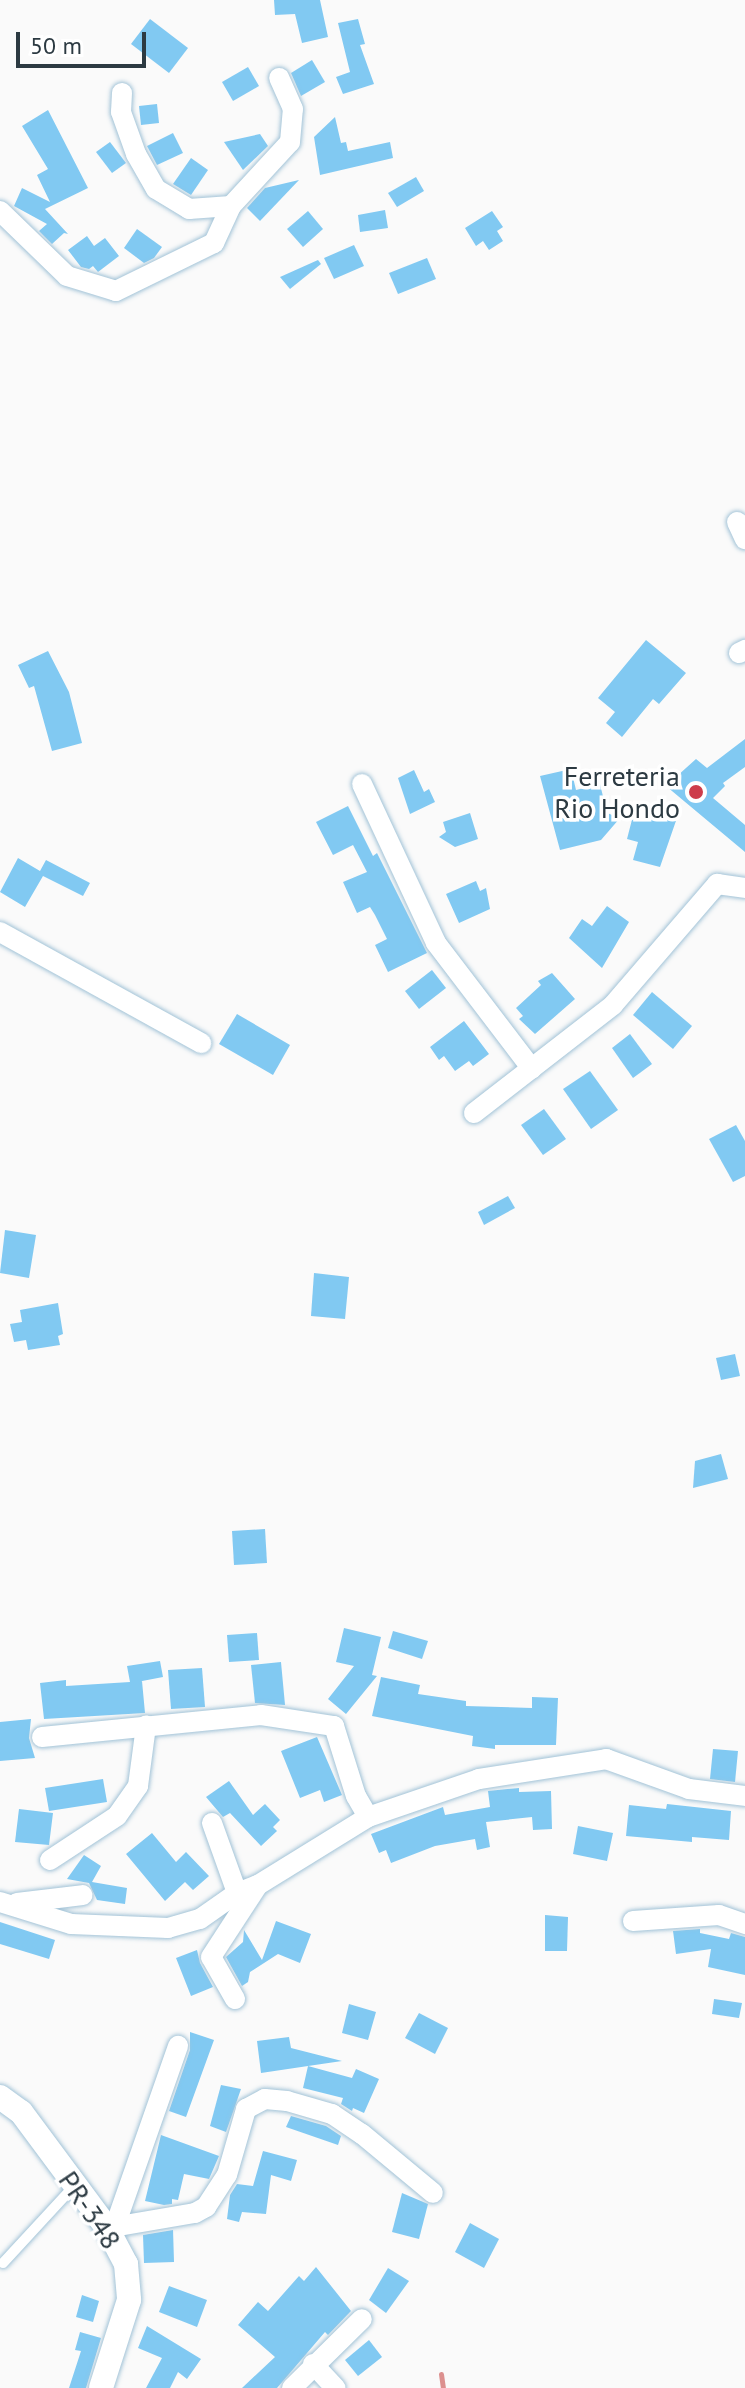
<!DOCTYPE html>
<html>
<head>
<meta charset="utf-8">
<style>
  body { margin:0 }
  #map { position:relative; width:745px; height:2388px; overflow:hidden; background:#fafafa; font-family:"PT Sans",sans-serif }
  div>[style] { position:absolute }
  .stream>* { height:5px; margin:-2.5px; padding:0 2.5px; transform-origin:2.5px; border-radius:2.5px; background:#dc908f }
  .building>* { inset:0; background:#81c9f2 }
  .roads { filter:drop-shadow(0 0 2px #a2c3d7) drop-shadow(0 0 2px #a2c3d7) }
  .service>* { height:10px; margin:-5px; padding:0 5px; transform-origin:5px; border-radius:5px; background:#fff }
  .minor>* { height:20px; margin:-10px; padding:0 10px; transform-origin:10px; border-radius:10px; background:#fff }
  .tertiary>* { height:24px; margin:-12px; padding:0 12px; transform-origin:12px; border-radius:12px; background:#fff }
  .dots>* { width:22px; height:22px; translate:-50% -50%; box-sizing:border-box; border:4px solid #fff; border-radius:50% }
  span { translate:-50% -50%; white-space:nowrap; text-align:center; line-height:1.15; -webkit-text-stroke:7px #fff; paint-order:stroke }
  .poi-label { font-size:28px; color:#2c3a42 }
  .right { translate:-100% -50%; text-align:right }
  .street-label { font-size:28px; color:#2c3a42 }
  .scale { position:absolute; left:16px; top:32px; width:130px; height:36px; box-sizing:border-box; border:4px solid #2c3a42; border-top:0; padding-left:10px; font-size:24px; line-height:28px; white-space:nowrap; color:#2c3a42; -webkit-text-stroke:6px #fff; paint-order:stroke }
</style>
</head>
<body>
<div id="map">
  <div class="stream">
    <i style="left:441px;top:2374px;width:14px;rotate:82deg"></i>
  </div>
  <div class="building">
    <i style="clip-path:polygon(274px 0,320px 0,328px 37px,302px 43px,295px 14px,275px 15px)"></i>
    <i style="clip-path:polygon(150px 19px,188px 48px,169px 73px,131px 44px)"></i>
    <i style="clip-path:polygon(358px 19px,365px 44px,360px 45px,374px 84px,343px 94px,336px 77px,350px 72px,338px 23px)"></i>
    <i style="clip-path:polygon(312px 60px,325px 82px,301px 96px,291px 73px)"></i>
    <i style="clip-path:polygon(248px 67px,259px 86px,233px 101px,222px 82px)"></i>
    <i style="clip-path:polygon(157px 104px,159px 123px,141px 125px,139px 106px)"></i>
    <i style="clip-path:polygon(48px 110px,88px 188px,45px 209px,68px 234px,64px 233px,52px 244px,39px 231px,47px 224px,14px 206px,22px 188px,50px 202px,37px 175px,48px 169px,22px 126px)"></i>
    <i style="clip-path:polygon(335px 117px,341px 143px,346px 142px,348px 151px,390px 142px,393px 158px,320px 175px,314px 137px)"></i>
    <i style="clip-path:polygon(173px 133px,183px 153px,157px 165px,147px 146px)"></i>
    <i style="clip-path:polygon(260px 134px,268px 146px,243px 170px,224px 142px)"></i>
    <i style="clip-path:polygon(110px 142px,126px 163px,112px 173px,96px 152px)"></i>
    <i style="clip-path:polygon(191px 158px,208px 170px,191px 195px,173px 184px)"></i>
    <i style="clip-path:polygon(416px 177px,424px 191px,397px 207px,388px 193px)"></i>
    <i style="clip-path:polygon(299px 180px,260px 221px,247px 208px,265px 188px)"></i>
    <i style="clip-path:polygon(385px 210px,388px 228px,360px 232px,358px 215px)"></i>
    <i style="clip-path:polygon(308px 211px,323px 229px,303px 247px,287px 229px)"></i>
    <i style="clip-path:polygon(492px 211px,503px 227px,497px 231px,503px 241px,489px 250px,483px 241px,476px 246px,465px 228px)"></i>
    <i style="clip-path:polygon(137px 229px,162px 247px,154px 258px,144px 263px,124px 248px)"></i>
    <i style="clip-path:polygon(87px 236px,94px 246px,105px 238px,119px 256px,98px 272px,93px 266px,89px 269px,81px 267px,68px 250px)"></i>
    <i style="clip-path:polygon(354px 245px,364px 266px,334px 279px,324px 258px)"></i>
    <i style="clip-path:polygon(427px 258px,436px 279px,398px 294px,389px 273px)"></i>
    <i style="clip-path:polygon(318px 260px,321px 264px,290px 289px,280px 277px)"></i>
    <i style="clip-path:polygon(646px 640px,686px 673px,659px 704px,653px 699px,622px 737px,606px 723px,615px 712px,598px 698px)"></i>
    <i style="clip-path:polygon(48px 651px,69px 692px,82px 743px,52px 751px,34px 686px,29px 688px,18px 665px)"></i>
    <i style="clip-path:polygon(745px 739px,745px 767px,723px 783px,725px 786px,713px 798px,745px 825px,745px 852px,666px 786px,696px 759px,707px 768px)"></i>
    <i style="clip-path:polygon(571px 769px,576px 790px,600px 784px,607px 813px,620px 818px,601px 840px,560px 850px,540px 776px)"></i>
    <i style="clip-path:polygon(414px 770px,424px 792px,429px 789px,435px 802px,410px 814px,398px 778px)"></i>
    <i style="clip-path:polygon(636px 804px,678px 815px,660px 867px,633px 860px,638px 842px,627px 839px)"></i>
    <i style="clip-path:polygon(348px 806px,373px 856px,377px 853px,427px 953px,388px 972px,375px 945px,387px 939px,375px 915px,370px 907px,357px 913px,343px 882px,367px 872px,353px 845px,333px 855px,316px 822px)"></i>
    <i style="clip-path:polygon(470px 813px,478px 839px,455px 847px,439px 837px,446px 832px,443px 822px)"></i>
    <i style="clip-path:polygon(18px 858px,40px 871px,46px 860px,90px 883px,83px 896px,43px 876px,25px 907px,0 892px)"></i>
    <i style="clip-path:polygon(476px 881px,480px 891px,486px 888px,490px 909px,459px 923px,446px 894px)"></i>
    <i style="clip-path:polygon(607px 906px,629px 922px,602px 968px,569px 938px,582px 919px,592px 926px)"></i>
    <i style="clip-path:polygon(432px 970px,446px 988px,419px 1009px,405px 991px)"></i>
    <i style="clip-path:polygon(552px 973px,575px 999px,535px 1034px,519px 1019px,523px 1016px,516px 1008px,541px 985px,538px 981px)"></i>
    <i style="clip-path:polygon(652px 992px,692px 1026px,673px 1049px,633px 1015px)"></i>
    <i style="clip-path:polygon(237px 1014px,290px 1045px,273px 1075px,219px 1044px)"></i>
    <i style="clip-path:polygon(464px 1021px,489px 1054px,473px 1066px,469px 1061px,455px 1071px,444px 1056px,439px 1060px,430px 1047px)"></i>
    <i style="clip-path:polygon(630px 1034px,652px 1064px,633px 1078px,612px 1048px)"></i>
    <i style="clip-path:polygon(590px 1071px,618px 1110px,591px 1129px,563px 1089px)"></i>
    <i style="clip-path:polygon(544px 1109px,566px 1139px,543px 1155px,521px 1125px)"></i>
    <i style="clip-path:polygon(736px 1125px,745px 1141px,745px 1176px,733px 1182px,709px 1139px)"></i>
    <i style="clip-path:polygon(508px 1196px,515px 1208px,484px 1225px,478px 1212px)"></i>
    <i style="clip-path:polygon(5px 1230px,36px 1235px,29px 1278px,0 1273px)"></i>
    <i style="clip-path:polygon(314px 1273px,349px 1277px,345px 1319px,311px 1316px)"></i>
    <i style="clip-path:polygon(58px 1303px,63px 1334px,58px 1336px,60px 1345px,28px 1350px,26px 1340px,14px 1342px,10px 1324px,22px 1322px,20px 1310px)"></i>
    <i style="clip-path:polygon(735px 1354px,740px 1376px,721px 1380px,716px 1358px)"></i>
    <i style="clip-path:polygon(721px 1454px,728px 1479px,693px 1488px,695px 1461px)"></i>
    <i style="clip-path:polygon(265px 1529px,267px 1563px,234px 1565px,232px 1531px)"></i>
    <i style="clip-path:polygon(344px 1628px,381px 1637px,372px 1675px,377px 1676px,346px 1714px,328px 1699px,354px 1666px,336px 1662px)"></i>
    <i style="clip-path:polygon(393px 1631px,428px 1641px,422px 1659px,388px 1648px)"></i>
    <i style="clip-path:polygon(257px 1633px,259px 1660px,229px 1662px,227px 1635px)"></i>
    <i style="clip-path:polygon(160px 1661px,163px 1677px,137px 1682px,142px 1681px,145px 1713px,44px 1719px,40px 1683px,66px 1680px,66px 1686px,130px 1682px,127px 1666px)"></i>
    <i style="clip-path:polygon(281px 1662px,285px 1705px,255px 1703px,251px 1665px)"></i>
    <i style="clip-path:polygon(202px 1668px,205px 1707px,171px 1709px,168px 1670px)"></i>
    <i style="clip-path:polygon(381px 1677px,420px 1685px,418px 1694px,466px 1701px,466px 1706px,532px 1708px,532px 1697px,558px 1698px,556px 1745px,495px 1745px,495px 1749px,472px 1746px,473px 1736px,372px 1716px)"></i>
    <i style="clip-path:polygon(31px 1719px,29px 1738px,35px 1758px,0 1761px,0 1722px)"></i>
    <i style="clip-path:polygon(317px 1737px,342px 1795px,324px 1802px,320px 1790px,300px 1798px,281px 1751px)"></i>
    <i style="clip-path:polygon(713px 1749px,738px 1751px,735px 1782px,710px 1779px)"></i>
    <i style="clip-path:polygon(103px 1779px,107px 1802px,49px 1811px,45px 1788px)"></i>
    <i style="clip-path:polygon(229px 1781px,253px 1815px,265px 1804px,280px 1820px,273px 1827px,277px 1831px,261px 1846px,230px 1813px,223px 1817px,206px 1797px)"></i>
    <i style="clip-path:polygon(519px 1788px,519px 1792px,551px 1791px,552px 1829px,533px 1830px,532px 1817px,486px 1822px,490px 1847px,477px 1850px,475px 1839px,435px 1846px,391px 1863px,386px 1850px,379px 1853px,371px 1834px,443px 1807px,445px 1815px,490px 1807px,488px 1791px)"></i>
    <i style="clip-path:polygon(667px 1804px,731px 1811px,729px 1840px,692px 1837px,692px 1842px,626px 1836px,629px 1805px,666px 1809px)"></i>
    <i style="clip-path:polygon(19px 1809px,53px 1813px,49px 1845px,15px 1842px)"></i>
    <i style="clip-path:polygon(578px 1826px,613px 1833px,607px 1861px,573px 1854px)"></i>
    <i style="clip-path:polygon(152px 1833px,176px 1862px,186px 1852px,209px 1876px,193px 1890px,185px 1882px,165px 1901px,126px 1854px)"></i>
    <i style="clip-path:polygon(84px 1855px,101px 1866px,92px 1882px,127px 1888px,125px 1904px,97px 1900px,89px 1883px,67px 1879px)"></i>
    <i style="clip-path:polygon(545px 1915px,568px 1917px,567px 1951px,545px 1951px)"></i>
    <i style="clip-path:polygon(276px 1921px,311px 1934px,300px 1963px,278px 1954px,250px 1972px,248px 1982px,242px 1986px,226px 1957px,243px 1942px,244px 1930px,262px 1960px)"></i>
    <i style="clip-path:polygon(0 1922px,55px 1940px,49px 1959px,0 1944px)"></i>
    <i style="clip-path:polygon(700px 1929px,700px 1933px,729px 1939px,731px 1933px,745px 1937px,745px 1975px,708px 1967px,711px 1949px,676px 1954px,673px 1931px)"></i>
    <i style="clip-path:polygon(197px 1950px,200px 1963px,213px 1987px,191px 1996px,176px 1958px)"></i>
    <i style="clip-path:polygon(714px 1999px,742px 2003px,739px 2018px,712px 2014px)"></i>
    <i style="clip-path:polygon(349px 2004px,376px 2012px,368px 2040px,342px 2033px)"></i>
    <i style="clip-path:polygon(419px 2013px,448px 2028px,435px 2054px,405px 2038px)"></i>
    <i style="clip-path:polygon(190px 2032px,214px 2040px,186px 2117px,169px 2111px,190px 2050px)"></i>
    <i style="clip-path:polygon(289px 2037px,291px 2048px,342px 2061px,308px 2066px,352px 2078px,356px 2069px,379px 2079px,364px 2113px,353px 2108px,352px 2111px,341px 2104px,343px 2098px,303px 2088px,308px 2066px,261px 2073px,257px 2041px)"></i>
    <i style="clip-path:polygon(221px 2085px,241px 2089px,226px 2132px,210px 2126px)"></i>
    <i style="clip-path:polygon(291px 2116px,326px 2126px,341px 2136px,338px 2145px,286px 2127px)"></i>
    <i style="clip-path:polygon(161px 2135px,219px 2156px,209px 2179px,184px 2174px,178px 2200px,172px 2199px,172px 2204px,164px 2205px,145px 2201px)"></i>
    <i style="clip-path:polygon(263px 2151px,297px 2160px,291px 2181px,271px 2175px,266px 2214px,242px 2212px,239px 2222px,227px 2219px,230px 2195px,237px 2184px,253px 2186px)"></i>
    <i style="clip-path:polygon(402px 2193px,428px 2204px,419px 2239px,392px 2232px)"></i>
    <i style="clip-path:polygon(470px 2223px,499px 2239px,484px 2268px,455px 2252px)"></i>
    <i style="clip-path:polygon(173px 2230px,174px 2262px,144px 2263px,143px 2235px)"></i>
    <i style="clip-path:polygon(316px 2267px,351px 2311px,328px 2335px,325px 2332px,277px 2388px,242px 2388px,275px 2357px,238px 2325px,258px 2302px,268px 2311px,299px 2276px,304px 2281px)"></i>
    <i style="clip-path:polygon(388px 2268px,409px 2281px,386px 2313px,369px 2300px)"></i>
    <i style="clip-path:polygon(169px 2286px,207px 2300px,197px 2327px,159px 2312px)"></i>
    <i style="clip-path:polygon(82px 2295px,99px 2301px,93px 2322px,76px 2317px)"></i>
    <i style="clip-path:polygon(147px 2326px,201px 2359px,187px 2379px,178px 2372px,170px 2388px,146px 2388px,162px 2358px,138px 2348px)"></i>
    <i style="clip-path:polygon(80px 2332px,101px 2338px,86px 2388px,69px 2388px,81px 2351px,75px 2350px)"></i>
    <i style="clip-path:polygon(369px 2340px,382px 2357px,358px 2376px,345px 2360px)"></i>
  </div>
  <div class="roads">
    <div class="service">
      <i style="left:3px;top:2263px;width:106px;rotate:-47.3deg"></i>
    </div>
    <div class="minor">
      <i style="left:122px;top:93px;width:19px;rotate:93deg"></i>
      <i style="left:121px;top:112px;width:45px;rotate:70.3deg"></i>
      <i style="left:136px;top:154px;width:40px;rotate:60.3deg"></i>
      <i style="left:156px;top:189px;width:39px;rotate:31deg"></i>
      <i style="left:189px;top:209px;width:42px;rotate:-4.1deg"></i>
      <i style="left:0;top:211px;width:93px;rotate:44.1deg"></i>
      <i style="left:67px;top:276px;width:51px;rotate:17deg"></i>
      <i style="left:116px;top:291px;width:109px;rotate:-26.1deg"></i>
      <i style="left:214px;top:243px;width:41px;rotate:-65.3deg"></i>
      <i style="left:231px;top:206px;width:87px;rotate:-47.3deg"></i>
      <i style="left:290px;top:142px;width:33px;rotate:-85deg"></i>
      <i style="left:293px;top:109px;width:34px;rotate:-114deg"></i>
      <i style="left:737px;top:522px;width:19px;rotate:65deg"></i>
      <i style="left:739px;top:653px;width:7px;rotate:-27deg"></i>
      <i style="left:362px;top:784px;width:175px;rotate:65deg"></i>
      <i style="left:436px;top:943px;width:158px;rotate:52.7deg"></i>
      <i style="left:0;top:932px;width:230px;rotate:28.9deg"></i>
      <i style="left:474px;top:1113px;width:176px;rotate:-37.8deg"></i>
      <i style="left:613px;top:1005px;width:160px;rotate:-49.3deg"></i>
      <i style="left:717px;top:884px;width:28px;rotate:8deg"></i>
      <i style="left:42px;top:1737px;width:220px;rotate:-5.7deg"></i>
      <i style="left:261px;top:1715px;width:74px;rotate:8.6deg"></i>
      <i style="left:334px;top:1726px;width:73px;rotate:72.6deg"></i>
      <i style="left:356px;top:1796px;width:24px;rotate:60deg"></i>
      <i style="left:212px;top:1823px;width:74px;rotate:70.3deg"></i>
      <i style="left:50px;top:1860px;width:80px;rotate:-33.3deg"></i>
      <i style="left:117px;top:1816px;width:37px;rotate:-55deg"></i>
      <i style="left:138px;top:1786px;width:61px;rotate:-82.4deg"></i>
      <i style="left:0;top:1902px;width:74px;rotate:17.2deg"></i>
      <i style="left:71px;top:1924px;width:97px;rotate:2.4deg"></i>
      <i style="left:168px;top:1928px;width:33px;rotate:-16deg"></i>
      <i style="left:200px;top:1919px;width:45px;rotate:-35.1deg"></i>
      <i style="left:237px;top:1893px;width:22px;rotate:-21deg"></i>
      <i style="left:258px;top:1885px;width:129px;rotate:-31.7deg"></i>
      <i style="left:368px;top:1817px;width:117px;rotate:-18.9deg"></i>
      <i style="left:479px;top:1779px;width:129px;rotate:-8.9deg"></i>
      <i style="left:606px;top:1759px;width:88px;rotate:19.9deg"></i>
      <i style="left:689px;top:1789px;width:56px;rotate:7.1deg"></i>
      <i style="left:17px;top:1903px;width:66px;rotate:-6.9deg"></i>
      <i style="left:633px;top:1921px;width:86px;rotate:-4deg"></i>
      <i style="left:719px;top:1915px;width:28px;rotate:19deg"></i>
      <i style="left:235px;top:1999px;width:48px;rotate:-119.7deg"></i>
      <i style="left:211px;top:1957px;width:86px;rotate:-56.9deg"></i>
      <i style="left:115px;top:2226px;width:191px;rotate:-70.7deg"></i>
      <i style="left:107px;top:2228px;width:89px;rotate:-9.7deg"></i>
      <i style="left:195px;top:2213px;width:13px;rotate:-29deg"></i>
      <i style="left:206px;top:2207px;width:38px;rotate:-57deg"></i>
      <i style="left:227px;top:2175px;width:69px;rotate:-73.9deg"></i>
      <i style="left:246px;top:2109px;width:21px;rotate:-28deg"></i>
      <i style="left:265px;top:2099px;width:22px;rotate:5deg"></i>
      <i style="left:287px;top:2101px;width:47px;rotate:16.1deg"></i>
      <i style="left:332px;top:2114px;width:36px;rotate:34deg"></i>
      <i style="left:362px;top:2134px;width:92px;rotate:39.7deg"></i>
      <i style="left:313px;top:2364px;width:33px;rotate:47deg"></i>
      <i style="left:292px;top:2388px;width:98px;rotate:-44.6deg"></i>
    </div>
    <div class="tertiary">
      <i style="left:0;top:2097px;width:26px;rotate:36deg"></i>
      <i style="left:21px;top:2112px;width:144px;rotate:53.4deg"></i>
      <i style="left:107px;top:2228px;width:41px;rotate:62.2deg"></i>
      <i style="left:126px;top:2264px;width:36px;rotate:85deg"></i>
      <i style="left:129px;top:2300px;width:92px;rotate:107.7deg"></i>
    </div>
  </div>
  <div class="dots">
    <i style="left:696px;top:792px;background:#cd3d4b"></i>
  </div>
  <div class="poi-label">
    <span class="right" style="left:680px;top:792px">Ferreteria<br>Rio Hondo</span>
  </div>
  <div class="street-label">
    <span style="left:90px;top:2210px;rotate:56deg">PR-348</span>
  </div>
  <div class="scale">50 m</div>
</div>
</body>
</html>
